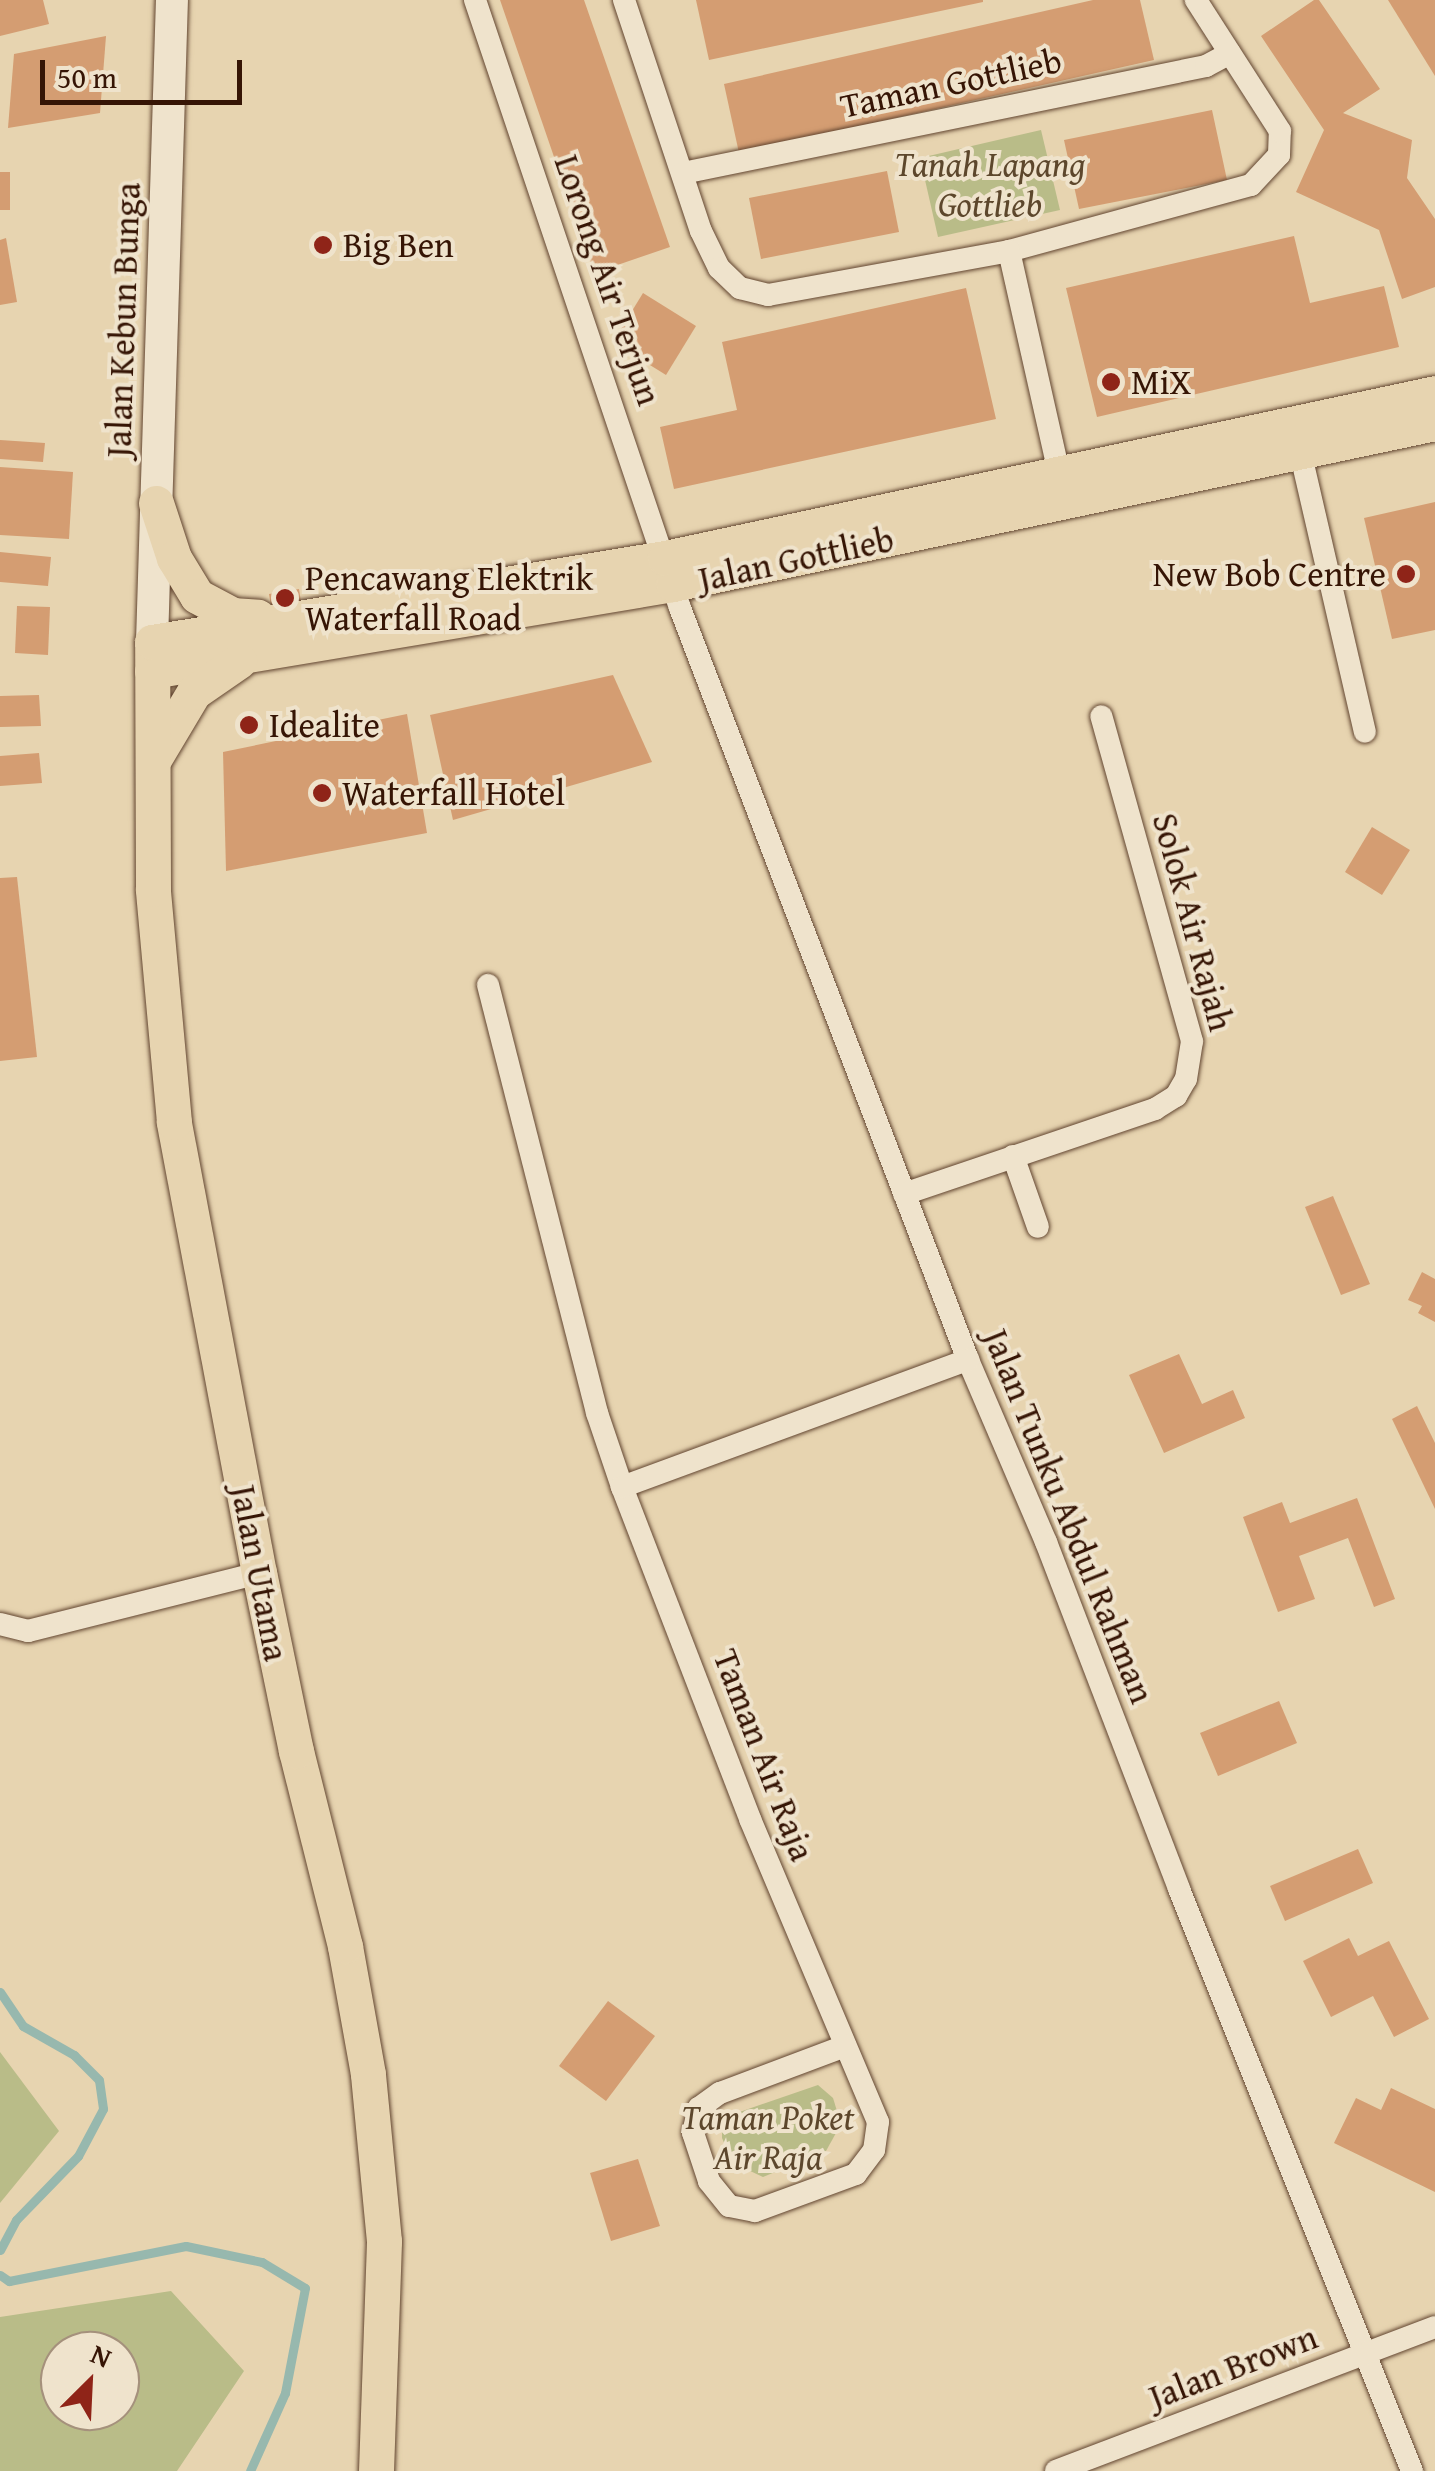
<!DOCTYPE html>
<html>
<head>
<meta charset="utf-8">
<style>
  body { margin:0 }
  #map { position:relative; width:1435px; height:2471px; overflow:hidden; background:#e7d4b0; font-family:"Gentium Book Plus",serif }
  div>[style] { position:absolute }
  .green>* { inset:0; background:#b9bc88 }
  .stream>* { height:9px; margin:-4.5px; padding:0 4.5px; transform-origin:4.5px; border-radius:4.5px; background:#97b8ae }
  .building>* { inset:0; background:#d49d72 }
  .roads { filter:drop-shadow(0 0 2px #624530) drop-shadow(0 0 2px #624530) }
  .street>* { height:22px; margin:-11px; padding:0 11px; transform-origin:11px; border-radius:11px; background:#efe3cc }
  .secondary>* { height:32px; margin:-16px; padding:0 16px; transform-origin:16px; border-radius:16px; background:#efe3cc }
  .primary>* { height:35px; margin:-17.5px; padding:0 17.5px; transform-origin:17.5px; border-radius:17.5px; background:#e7d4b0 }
  .dots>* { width:28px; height:28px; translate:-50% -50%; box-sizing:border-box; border:5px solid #efe3cc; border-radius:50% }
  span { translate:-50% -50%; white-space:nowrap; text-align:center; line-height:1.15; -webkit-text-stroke:8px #efe3cc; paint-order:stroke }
  .street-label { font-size:35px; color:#361505 }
  .park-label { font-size:35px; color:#5d472c; font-style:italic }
  .poi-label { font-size:35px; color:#361505 }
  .left { translate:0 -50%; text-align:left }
  .right { translate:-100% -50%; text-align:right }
  .north { position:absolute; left:40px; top:2331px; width:100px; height:100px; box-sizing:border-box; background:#efe3cc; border:2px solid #a5917c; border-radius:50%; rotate:24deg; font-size:28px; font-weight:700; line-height:40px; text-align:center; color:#361505 }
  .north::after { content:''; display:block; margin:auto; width:35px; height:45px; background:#8f2418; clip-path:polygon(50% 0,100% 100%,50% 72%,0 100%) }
  .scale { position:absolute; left:40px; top:60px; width:202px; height:45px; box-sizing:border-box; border:5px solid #361505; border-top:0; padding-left:12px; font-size:30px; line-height:35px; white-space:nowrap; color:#361505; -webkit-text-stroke:8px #efe3cc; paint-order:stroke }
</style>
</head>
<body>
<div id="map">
  <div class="green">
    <i style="clip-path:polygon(1041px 130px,1060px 210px,938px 237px,920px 158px)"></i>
    <i style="clip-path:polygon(0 2052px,59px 2131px,0 2203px)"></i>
    <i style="clip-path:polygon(818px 2085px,833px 2098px,841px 2124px,826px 2151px,763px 2177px,733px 2163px,722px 2138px,722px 2126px,731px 2115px)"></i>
    <i style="clip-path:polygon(evenodd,171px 2291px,244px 2371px,177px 2471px,0 2471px,0 2317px,171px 2291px,60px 2351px,120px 2351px,120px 2411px,60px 2411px,60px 2351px)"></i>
  </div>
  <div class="stream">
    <i style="left:0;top:1992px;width:41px;rotate:55.9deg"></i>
    <i style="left:23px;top:2026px;width:59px;rotate:29.6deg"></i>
    <i style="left:74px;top:2055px;width:35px;rotate:45deg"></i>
    <i style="left:99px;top:2080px;width:29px;rotate:82deg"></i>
    <i style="left:103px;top:2109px;width:53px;rotate:118deg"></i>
    <i style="left:78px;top:2156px;width:89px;rotate:134.1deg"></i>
    <i style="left:16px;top:2220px;width:34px;rotate:118deg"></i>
    <i style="left:0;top:2275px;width:11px;rotate:34deg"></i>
    <i style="left:9px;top:2281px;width:180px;rotate:-11.2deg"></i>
    <i style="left:186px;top:2246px;width:78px;rotate:11.9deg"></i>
    <i style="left:262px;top:2262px;width:50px;rotate:31.2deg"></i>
    <i style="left:305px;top:2288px;width:107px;rotate:100.8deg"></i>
    <i style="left:285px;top:2393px;width:85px;rotate:114.2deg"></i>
  </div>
  <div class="building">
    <i style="clip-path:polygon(0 0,43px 0,49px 24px,0 36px)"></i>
    <i style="clip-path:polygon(500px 0,584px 0,670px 247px,594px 273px)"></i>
    <i style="clip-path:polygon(696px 0,983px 0,983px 2px,709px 60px)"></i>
    <i style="clip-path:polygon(1093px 0,1140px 0,1154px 60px,739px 153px,724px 84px)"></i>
    <i style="clip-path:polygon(1314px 0,1319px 0,1380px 89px,1343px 113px,1412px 140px,1407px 178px,1435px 219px,1435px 287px,1402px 299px,1379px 230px,1296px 192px,1324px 130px,1261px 36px)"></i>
    <i style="clip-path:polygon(1388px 0,1435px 0,1435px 76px)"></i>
    <i style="clip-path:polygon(106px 36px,100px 113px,8px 128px,14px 54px)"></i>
    <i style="clip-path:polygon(1212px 110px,1227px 180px,1079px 209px,1064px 140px)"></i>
    <i style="clip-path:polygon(887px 171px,899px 232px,761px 259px,749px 198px)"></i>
    <i style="clip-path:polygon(0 172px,10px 172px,10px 210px,0 210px)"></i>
    <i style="clip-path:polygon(1294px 236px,1310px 303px,1384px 286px,1399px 347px,1097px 417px,1066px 288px)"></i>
    <i style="clip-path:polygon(6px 238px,17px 302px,0 305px,0 240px)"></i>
    <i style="clip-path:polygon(966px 288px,996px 419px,674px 489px,660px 427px,737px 410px,722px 342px)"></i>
    <i style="clip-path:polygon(643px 293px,696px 326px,666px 375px,613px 342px)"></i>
    <i style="clip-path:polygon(0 440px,45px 443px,43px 462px,0 459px)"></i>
    <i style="clip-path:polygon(0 467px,73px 472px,69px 539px,0 535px)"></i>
    <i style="clip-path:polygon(1435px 502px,1435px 630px,1392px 639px,1364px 518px)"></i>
    <i style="clip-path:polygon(0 552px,51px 557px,48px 586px,0 582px)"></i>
    <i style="clip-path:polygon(299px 589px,301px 602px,271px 606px,269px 594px)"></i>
    <i style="clip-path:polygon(17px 606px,50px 607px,48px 655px,15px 653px)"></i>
    <i style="clip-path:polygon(613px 675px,652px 762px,453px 820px,430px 715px)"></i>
    <i style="clip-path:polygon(39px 695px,41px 726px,0 727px,0 696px)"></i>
    <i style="clip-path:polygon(407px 714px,427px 833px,226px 871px,223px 752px)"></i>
    <i style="clip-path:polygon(39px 753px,42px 783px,0 786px,0 756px)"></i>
    <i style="clip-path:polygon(1372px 827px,1410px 850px,1382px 895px,1345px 872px)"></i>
    <i style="clip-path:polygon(17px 877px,37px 1057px,0 1061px,0 878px)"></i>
    <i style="clip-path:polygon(1333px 1196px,1370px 1284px,1341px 1295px,1305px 1207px)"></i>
    <i style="clip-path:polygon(1422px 1272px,1435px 1279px,1435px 1322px,1418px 1313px,1422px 1306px,1408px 1300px)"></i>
    <i style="clip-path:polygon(1179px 1354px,1202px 1404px,1233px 1390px,1245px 1418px,1164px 1453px,1129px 1375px)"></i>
    <i style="clip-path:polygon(1417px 1406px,1435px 1443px,1435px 1509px,1392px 1419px)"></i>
    <i style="clip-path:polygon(1357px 1498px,1395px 1599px,1374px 1607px,1348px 1538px,1299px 1556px,1315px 1599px,1278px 1612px,1243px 1517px,1282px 1502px,1290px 1523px)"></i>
    <i style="clip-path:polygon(1279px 1701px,1297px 1743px,1218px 1776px,1200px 1733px)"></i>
    <i style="clip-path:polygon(1358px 1849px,1373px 1883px,1285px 1921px,1270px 1886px)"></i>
    <i style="clip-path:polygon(1349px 1938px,1358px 1956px,1389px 1941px,1429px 2019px,1394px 2037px,1373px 1996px,1331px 2017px,1303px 1961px)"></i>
    <i style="clip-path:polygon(608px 2001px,655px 2036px,606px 2101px,559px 2066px)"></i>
    <i style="clip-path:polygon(1391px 2088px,1435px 2109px,1435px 2192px,1334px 2143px,1356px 2098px,1381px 2110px)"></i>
    <i style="clip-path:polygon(638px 2159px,660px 2226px,611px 2241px,590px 2173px)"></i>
  </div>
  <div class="roads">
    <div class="street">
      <i style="left:475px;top:0;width:642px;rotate:71.37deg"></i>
      <i style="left:680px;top:608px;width:805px;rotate:69.04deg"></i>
      <i style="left:968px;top:1360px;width:198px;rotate:66.8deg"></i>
      <i style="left:1046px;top:1542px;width:372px;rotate:69deg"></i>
      <i style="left:1179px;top:1889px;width:627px;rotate:68.18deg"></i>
      <i style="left:624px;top:0;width:243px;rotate:71.6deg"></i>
      <i style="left:701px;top:231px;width:41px;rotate:64.1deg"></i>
      <i style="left:719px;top:268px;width:29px;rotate:44deg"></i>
      <i style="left:740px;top:288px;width:29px;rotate:14deg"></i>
      <i style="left:768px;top:295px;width:245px;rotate:-10.3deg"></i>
      <i style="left:1009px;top:251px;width:251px;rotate:-15.3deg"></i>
      <i style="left:1251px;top:185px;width:41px;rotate:-47deg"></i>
      <i style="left:1279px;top:155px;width:24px;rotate:-88deg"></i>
      <i style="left:1280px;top:131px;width:156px;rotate:-122.7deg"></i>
      <i style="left:683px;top:173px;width:534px;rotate:-11.56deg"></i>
      <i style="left:1206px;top:66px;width:27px;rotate:-28deg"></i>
      <i style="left:1009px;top:251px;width:242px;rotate:77.3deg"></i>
      <i style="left:1300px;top:451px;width:288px;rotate:77deg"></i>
      <i style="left:488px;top:985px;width:442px;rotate:75.7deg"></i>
      <i style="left:597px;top:1413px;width:78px;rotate:71.3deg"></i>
      <i style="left:622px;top:1487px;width:356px;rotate:68.9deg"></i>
      <i style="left:750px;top:1819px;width:329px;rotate:67.1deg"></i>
      <i style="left:878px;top:2122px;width:28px;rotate:98deg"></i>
      <i style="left:874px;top:2150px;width:30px;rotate:127deg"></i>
      <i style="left:856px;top:2174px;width:108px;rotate:159.9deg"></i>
      <i style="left:755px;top:2211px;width:26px;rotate:-169deg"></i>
      <i style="left:729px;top:2206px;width:32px;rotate:-129deg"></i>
      <i style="left:709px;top:2181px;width:51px;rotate:-108.4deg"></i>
      <i style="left:693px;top:2133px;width:26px;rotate:-77deg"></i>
      <i style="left:699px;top:2108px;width:26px;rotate:-36deg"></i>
      <i style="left:720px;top:2093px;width:134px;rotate:-20.6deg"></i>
      <i style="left:1013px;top:1156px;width:75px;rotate:70.6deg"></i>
      <i style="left:904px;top:1194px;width:265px;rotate:-18.7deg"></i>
      <i style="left:1155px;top:1109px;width:25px;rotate:-32deg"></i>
      <i style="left:1176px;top:1096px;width:20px;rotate:-60deg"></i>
      <i style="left:1186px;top:1079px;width:38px;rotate:-81deg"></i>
      <i style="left:1192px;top:1041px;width:337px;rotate:-105.6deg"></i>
      <i style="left:622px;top:1487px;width:369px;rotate:-20.2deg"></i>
      <i style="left:0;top:1624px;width:29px;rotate:14deg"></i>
      <i style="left:28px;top:1631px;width:238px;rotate:-14.1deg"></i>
      <i style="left:1056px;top:2471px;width:405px;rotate:-20.8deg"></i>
    </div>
    <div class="secondary">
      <i style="left:152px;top:642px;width:642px;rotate:-88.22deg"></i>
    </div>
    <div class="primary">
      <i style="left:156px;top:503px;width:58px;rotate:71.9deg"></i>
      <i style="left:174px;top:558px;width:44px;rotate:58.8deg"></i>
      <i style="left:197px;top:596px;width:40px;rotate:28deg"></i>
      <i style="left:232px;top:615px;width:26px;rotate:4deg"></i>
      <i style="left:152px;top:671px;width:528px;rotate:-9.48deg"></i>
      <i style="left:673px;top:584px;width:779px;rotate:-11.93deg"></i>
      <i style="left:154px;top:759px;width:78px;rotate:-59.2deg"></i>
      <i style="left:194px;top:692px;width:55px;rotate:-34.6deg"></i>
      <i style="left:376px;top:2471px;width:230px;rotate:-88deg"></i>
      <i style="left:384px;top:2241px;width:168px;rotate:-95.5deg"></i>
      <i style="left:368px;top:2074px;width:130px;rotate:-100.2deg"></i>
      <i style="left:345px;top:1946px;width:201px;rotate:-104.1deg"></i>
      <i style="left:296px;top:1751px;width:182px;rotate:-101.7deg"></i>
      <i style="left:259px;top:1573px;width:459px;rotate:-100.7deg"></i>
      <i style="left:174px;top:1122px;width:234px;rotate:-95.2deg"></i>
      <i style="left:153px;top:889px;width:247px;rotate:-90.2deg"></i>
      <i style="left:152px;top:642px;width:520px;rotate:-9.3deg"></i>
      <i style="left:665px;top:558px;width:787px;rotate:-12.09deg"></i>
    </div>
  </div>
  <div class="dots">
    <i style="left:323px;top:245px;background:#8f2418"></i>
    <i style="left:1111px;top:382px;background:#8f2418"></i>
    <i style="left:1406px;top:574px;background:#8f2418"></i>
    <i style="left:285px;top:598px;background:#8f2418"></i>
    <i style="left:249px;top:725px;background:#8f2418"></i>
    <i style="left:322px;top:793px;background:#8f2418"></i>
  </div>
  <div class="street-label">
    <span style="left:951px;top:83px;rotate:-12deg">Taman Gottlieb</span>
    <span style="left:608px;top:280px;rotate:71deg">Lorong Air Terjun</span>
    <span style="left:123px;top:320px;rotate:-88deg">Jalan Kebun Bunga</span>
    <span style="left:796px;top:559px;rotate:-12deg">Jalan Gottlieb</span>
    <span style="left:1193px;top:922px;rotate:75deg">Solok Air Rajah</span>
    <span style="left:1069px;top:1516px;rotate:68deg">Jalan Tunku Abdul Rahman</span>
    <span style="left:260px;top:1573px;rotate:79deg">Jalan Utama</span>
    <span style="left:764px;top:1755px;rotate:69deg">Taman Air Raja</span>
    <span style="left:1233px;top:2367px;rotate:-21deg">Jalan Brown</span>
  </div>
  <div class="park-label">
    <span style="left:990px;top:184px">Tanah Lapang<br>Gottlieb</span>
    <span style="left:768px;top:2137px">Taman Poket<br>Air Raja</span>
  </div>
  <div class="poi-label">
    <span class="left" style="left:343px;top:245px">Big Ben</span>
    <span class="left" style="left:1131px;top:382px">MiX</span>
    <span class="right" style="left:1386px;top:574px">New Bob Centre</span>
    <span class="left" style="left:305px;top:598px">Pencawang Elektrik<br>Waterfall Road</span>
    <span class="left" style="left:269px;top:725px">Idealite</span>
    <span class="left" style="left:342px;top:793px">Waterfall Hotel</span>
  </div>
  <div class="north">N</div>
  <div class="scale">50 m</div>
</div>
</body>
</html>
